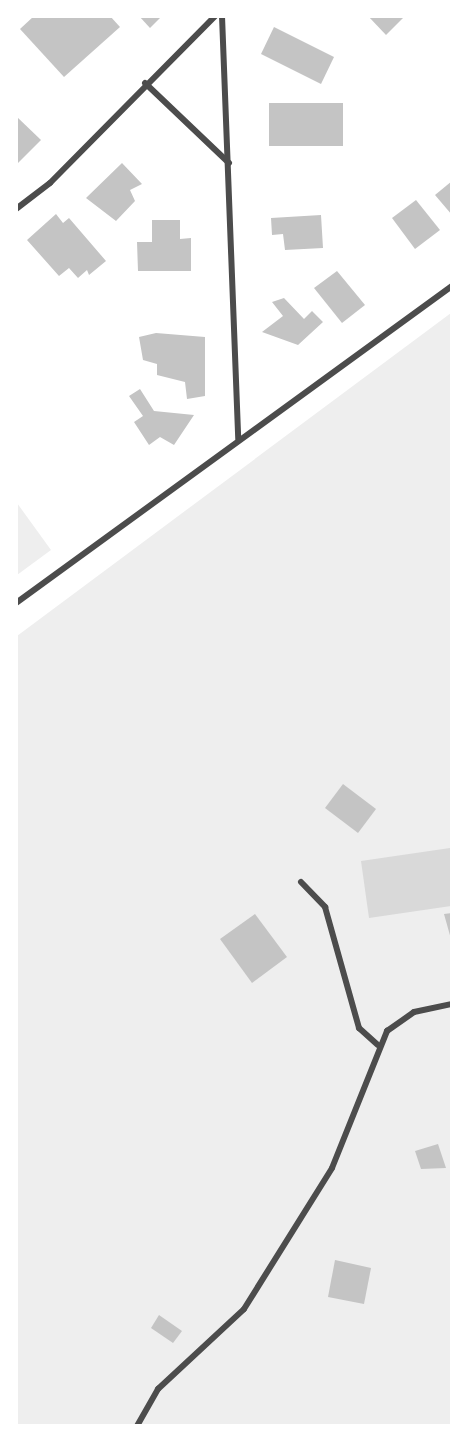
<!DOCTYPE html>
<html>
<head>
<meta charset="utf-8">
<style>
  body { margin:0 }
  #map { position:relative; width:468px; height:1442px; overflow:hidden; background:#fff; font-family:"Noto Serif",serif }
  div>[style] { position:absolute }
  .green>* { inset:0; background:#eee }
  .water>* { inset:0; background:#d9d9d9 }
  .building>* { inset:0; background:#c4c4c4 }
  .minor>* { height:6px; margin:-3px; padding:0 3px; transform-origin:3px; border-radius:3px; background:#4c4c4c }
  span { translate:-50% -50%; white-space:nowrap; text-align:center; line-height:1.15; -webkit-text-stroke:4.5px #fff; paint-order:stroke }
  .frame { position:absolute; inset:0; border:18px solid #fff; pointer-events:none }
</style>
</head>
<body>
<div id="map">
  <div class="green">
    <i style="clip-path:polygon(451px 313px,451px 1425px,17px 1426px,17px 636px)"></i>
    <i style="clip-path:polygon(17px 503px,51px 550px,17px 575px,16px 575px)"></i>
  </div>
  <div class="water">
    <i style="clip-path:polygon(450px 848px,451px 906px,369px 918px,361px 861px)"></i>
  </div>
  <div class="building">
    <i style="clip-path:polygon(34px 16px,110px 16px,120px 27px,64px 77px,20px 29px)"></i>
    <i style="clip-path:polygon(139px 16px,162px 16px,150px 28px)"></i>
    <i style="clip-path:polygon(368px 16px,405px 16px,386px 35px)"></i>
    <i style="clip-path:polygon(274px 27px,334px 57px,321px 84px,261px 54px)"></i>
    <i style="clip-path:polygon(269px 103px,343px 103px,343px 146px,269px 146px)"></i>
    <i style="clip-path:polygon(16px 116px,41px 140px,16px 165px)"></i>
    <i style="clip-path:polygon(122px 163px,142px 184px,130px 190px,135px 201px,116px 221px,86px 198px)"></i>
    <i style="clip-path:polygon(452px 181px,452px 215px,435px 195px)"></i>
    <i style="clip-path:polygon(416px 200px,440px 230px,415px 249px,392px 218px)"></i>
    <i style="clip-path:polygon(56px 214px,63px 223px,69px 218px,106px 261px,89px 275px,87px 270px,78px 278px,69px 268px,59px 276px,27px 240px)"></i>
    <i style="clip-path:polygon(321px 215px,323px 248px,285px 250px,283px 234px,272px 235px,271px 218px)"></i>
    <i style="clip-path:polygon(152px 220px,180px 220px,180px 239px,191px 238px,191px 271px,138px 271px,137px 242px,152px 242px)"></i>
    <i style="clip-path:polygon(337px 271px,365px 305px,342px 323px,314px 288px)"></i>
    <i style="clip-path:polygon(284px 298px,304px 319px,312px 311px,323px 322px,298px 345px,262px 332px,283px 316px,272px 302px)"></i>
    <i style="clip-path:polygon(156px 333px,205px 337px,205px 396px,187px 399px,185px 382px,157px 375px,157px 364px,143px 360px,139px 337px)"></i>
    <i style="clip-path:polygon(140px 389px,154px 411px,194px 415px,174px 445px,160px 437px,149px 445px,134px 422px,143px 416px,129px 396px)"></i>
    <i style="clip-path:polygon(343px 784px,376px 809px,358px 833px,325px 808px)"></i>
    <i style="clip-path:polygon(452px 913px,452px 939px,451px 939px,444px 914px)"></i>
    <i style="clip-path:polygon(255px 914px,287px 957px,252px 983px,220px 939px)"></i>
    <i style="clip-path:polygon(438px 1144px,446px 1168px,421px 1169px,415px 1151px)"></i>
    <i style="clip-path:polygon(335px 1260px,371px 1268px,364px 1304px,328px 1297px)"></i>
    <i style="clip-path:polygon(159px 1315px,182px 1331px,173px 1343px,151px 1328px)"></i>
  </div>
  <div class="minor">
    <i style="left:222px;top:16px;width:423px;rotate:87.8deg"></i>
    <i style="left:145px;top:83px;width:116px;rotate:43.6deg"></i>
    <i style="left:16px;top:209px;width:43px;rotate:-37.4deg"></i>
    <i style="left:50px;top:183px;width:235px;rotate:-45.3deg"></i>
    <i style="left:16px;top:603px;width:539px;rotate:-36.02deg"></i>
    <i style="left:301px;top:882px;width:35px;rotate:46deg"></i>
    <i style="left:325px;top:907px;width:126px;rotate:74.3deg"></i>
    <i style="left:359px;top:1028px;width:25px;rotate:42deg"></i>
    <i style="left:137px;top:1426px;width:43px;rotate:-60.4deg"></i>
    <i style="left:158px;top:1389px;width:117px;rotate:-42.9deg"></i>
    <i style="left:244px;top:1309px;width:166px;rotate:-58deg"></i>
    <i style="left:332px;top:1168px;width:148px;rotate:-68.1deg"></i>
    <i style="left:387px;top:1031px;width:33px;rotate:-35deg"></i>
    <i style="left:414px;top:1012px;width:39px;rotate:-12deg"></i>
  </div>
  <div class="frame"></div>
</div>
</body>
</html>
